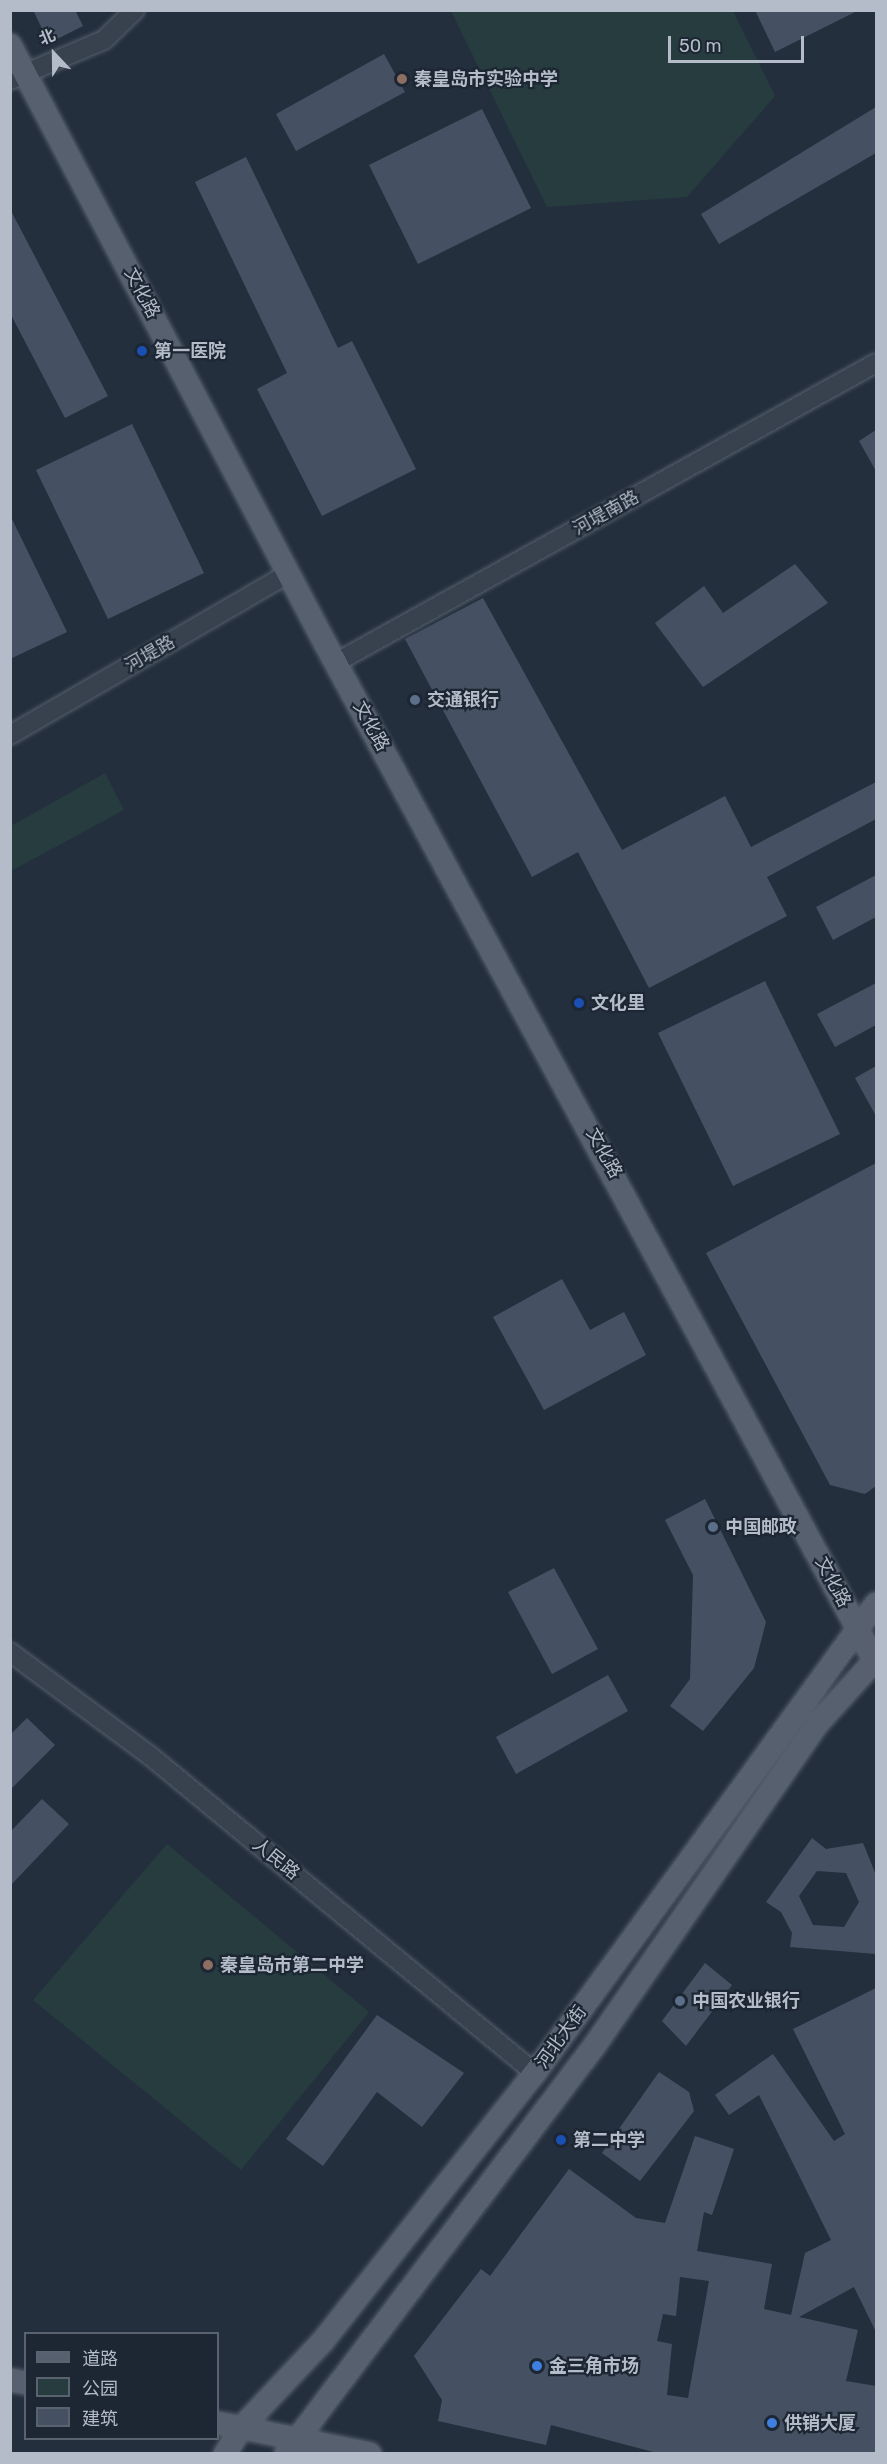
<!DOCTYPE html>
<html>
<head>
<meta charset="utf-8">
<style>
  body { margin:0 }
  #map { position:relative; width:887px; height:2464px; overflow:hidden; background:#242f3e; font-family:Rubik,"Noto Sans SC",sans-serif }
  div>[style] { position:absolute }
  .green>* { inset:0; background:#263c3f }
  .building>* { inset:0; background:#455162 }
  .roads { filter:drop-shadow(0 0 2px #565f6c) drop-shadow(0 0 2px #565f6c) }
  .minor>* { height:18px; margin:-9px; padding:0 9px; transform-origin:9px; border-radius:9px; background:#38414e }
  .major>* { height:22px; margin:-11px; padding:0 11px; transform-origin:11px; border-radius:11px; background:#56606e }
  .dots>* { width:16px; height:16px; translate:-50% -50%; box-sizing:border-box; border:3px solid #1d2633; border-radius:50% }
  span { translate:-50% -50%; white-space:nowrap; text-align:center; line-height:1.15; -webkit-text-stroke:4.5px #1d2633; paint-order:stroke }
  .poi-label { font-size:18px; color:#b4bcc9; font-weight:700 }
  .left { translate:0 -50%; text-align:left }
  .street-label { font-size:18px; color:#b4bcc9 }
  .frame { position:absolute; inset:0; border:12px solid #b4bcc9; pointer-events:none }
  .legend { position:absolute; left:24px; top:2332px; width:195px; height:108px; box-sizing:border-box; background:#1d2633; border:2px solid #59626f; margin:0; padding:8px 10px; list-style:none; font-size:18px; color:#b4bcc9 }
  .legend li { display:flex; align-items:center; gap:12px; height:30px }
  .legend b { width:30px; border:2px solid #59626f }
  .north { position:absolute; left:24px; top:24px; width:60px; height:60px; -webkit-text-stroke:4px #1d2633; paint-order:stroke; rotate:338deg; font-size:16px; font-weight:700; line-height:24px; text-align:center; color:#b4bcc9 }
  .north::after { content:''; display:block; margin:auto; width:21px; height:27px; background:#b4bcc9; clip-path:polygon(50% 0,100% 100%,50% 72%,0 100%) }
  .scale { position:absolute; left:668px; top:36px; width:136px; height:27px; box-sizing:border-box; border:3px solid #b4bcc9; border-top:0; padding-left:8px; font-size:18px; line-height:21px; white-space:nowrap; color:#b4bcc9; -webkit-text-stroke:4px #1d2633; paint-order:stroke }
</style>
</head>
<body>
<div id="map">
  <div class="green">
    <i style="clip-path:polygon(451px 11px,733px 11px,775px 96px,687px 197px,547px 207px)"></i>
    <i style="clip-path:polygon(105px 773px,124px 810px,11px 871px,11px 826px)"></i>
    <i style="clip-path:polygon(167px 1844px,369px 2012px,241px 2170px,33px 2000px)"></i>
  </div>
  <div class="building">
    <i style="clip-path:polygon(33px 10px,75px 10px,83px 26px,49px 43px)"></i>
    <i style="clip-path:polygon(755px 10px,859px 10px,775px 52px)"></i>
    <i style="clip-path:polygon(384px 54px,405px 92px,296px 151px,276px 114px)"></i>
    <i style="clip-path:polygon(876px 107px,876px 153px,719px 244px,701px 214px)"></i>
    <i style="clip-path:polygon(482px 109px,531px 208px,418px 264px,369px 165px)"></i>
    <i style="clip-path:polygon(246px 157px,338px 348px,352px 341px,416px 469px,322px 516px,257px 389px,287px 373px,195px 182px)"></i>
    <i style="clip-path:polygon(10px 209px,108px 396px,65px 418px,10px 313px)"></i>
    <i style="clip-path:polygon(132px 424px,204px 573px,108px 619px,36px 470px)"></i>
    <i style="clip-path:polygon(876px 430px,876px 471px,859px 441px)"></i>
    <i style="clip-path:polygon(10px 515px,67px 632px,10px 659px)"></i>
    <i style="clip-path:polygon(795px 564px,828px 603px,703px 687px,655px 623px,704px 586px,723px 613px)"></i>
    <i style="clip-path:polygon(483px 598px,622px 850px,725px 796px,751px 847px,876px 782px,876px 819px,767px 877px,787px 916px,649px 988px,578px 852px,532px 877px,405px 639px)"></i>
    <i style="clip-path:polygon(876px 875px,876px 917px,833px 940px,816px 907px)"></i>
    <i style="clip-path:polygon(765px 981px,840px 1134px,733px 1186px,658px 1033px)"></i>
    <i style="clip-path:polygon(876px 983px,876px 1025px,835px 1047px,817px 1014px)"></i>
    <i style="clip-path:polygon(876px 1066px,876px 1116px,855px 1078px)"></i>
    <i style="clip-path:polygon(876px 1163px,876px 1486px,865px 1494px,830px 1485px,706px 1253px)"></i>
    <i style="clip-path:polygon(562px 1279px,590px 1330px,624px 1312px,646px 1355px,544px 1410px,493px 1317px)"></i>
    <i style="clip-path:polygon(705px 1499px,766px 1622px,754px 1668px,703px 1731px,670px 1706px,690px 1679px,693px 1575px,665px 1520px)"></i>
    <i style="clip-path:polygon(554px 1568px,598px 1649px,552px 1674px,508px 1592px)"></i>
    <i style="clip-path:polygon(608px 1675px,628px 1711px,516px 1774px,496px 1737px)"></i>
    <i style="clip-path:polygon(27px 1718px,55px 1745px,10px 1790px,10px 1735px)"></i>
    <i style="clip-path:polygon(42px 1799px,69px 1824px,10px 1886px,10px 1832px)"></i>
    <i style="clip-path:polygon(evenodd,812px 1838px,826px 1849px,863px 1843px,876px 1875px,876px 1954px,790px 1947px,792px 1933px,781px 1912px,766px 1902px,812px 1838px,817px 1871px,846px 1873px,859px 1902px,844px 1927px,813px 1925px,799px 1896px,817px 1871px)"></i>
    <i style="clip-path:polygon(705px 1963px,732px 1985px,686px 2046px,662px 2021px)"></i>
    <i style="clip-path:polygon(evenodd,876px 1988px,876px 2332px,854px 2287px,799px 2317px,858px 2330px,846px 2381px,876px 2386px,876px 2454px,661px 2454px,551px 2425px,546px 2445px,438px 2421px,442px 2400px,414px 2356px,481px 2269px,490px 2276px,569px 2169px,636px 2218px,665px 2223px,695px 2136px,734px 2149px,712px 2215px,704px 2212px,697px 2251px,772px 2264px,764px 2309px,791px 2315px,805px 2253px,831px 2240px,759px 2095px,729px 2115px,715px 2095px,773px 2054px,834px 2141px,845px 2134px,793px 2029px,876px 1988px,680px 2277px,709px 2281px,688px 2398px,667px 2395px,672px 2344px,657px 2341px,663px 2314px,676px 2316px,680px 2277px)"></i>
    <i style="clip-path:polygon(377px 2015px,464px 2073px,422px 2127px,377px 2092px,323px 2166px,286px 2139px)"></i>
    <i style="clip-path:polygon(659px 2072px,689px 2092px,694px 2111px,640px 2181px,602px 2153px)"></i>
  </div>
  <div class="roads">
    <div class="minor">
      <i style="left:10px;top:80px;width:102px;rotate:-23.1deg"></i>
      <i style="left:104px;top:40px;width:43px;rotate:-44.1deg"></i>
      <i style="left:337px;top:662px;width:616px;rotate:-29.02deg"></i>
      <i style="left:10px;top:735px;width:323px;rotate:-30.1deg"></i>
      <i style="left:10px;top:1652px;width:172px;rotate:36.5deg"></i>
      <i style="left:148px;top:1754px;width:502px;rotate:39.5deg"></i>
    </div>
    <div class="major">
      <i style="left:10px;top:45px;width:678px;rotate:62.23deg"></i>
      <i style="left:326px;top:645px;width:1157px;rotate:61.62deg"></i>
      <i style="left:10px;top:2380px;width:16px;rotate:11deg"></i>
      <i style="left:218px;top:2423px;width:155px;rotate:11.5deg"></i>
      <i style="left:225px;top:2454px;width:32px;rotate:-58deg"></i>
      <i style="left:242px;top:2427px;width:118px;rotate:-46.7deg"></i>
      <i style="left:323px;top:2341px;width:342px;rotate:-51.7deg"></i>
      <i style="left:535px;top:2073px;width:580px;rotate:-53.98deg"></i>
      <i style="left:286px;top:2454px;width:513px;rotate:-52.93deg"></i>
      <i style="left:595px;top:2045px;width:393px;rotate:-55.3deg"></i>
      <i style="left:819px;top:1722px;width:85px;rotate:-47.9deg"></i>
    </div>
  </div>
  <div class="dots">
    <i style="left:402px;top:79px;background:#8d6e63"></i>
    <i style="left:142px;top:351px;background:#1a4fb4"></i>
    <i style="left:415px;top:700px;background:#5c6f8a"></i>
    <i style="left:579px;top:1003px;background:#1a4fb4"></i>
    <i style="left:713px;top:1527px;background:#5c6f8a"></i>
    <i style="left:208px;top:1965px;background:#8d6e63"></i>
    <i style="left:680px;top:2001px;background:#5c6f8a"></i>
    <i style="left:561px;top:2140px;background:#1a4fb4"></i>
    <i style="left:537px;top:2366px;background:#3f7fe0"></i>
    <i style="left:772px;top:2423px;background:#3f7fe0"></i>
  </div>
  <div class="poi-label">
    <span class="left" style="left:414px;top:79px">秦皇岛市实验中学</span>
    <span class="left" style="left:154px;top:351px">第一医院</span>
    <span class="left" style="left:427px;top:700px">交通银行</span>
    <span class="left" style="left:591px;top:1003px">文化里</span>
    <span class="left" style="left:725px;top:1527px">中国邮政</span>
    <span class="left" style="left:220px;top:1965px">秦皇岛市第二中学</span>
    <span class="left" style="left:692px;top:2001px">中国农业银行</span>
    <span class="left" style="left:573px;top:2140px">第二中学</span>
    <span class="left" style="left:549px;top:2366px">金三角市场</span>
    <span class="left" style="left:784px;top:2423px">供销大厦</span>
  </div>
  <div class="street-label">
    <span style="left:142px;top:293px;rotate:62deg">文化路</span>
    <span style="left:606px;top:513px;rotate:-29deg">河堤南路</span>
    <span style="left:150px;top:654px;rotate:-30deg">河堤路</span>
    <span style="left:371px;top:726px;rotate:61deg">文化路</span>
    <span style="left:604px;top:1153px;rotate:61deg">文化路</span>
    <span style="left:833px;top:1582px;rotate:62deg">文化路</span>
    <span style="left:276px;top:1859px;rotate:39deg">人民路</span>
    <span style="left:561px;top:2037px;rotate:-54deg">河北大街</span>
  </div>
  <div class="frame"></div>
  <ul class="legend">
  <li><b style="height:8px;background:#56606e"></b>道路</li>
  <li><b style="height:16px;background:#263c3f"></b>公园</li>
  <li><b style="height:16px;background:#455162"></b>建筑</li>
  </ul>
  <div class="north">北</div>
  <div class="scale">50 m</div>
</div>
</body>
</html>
